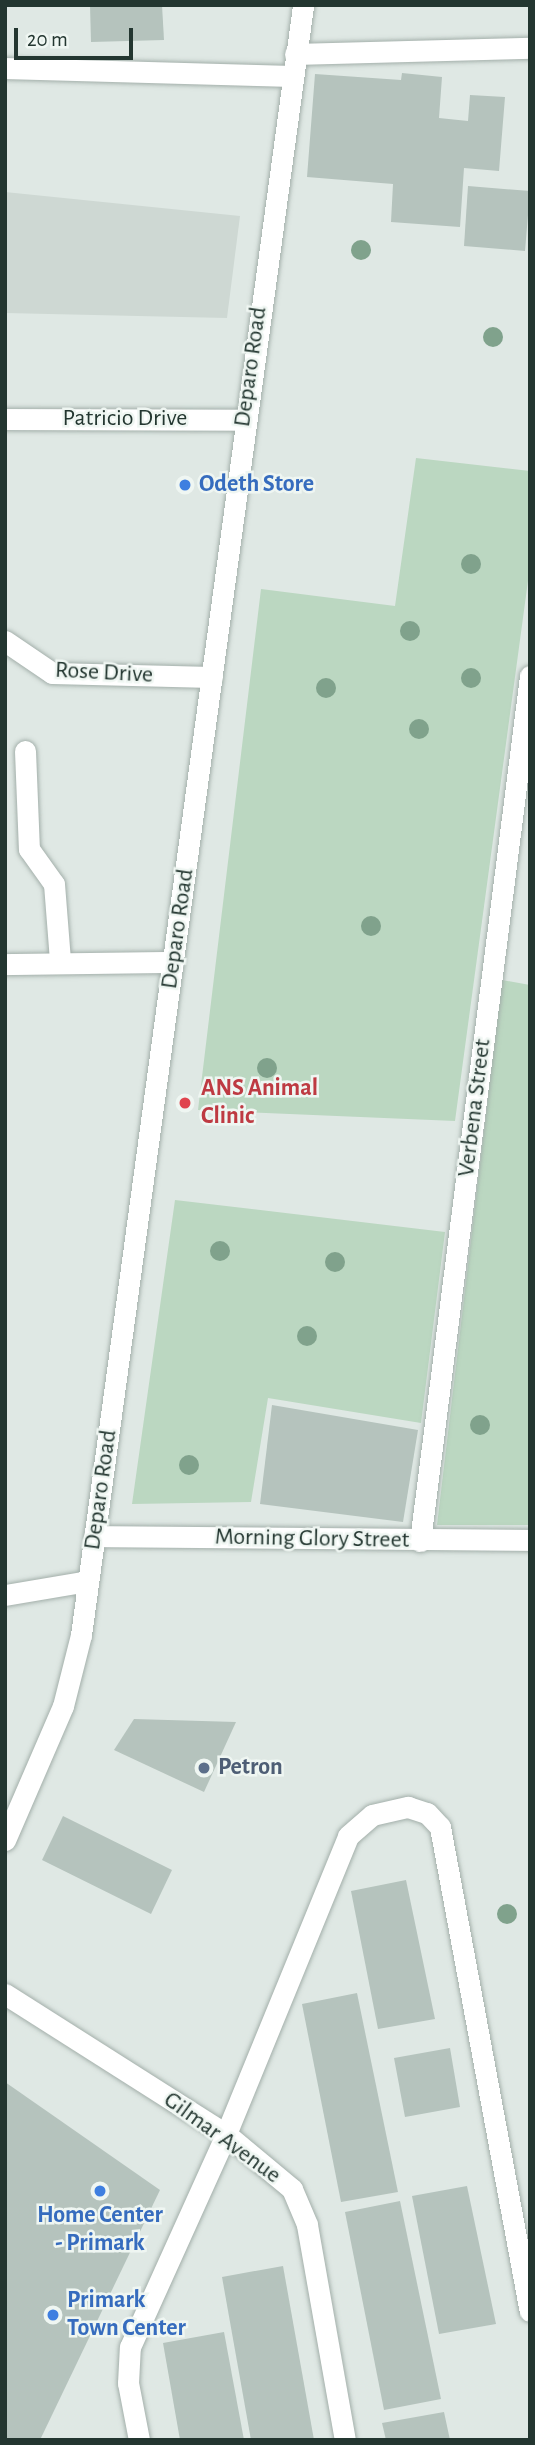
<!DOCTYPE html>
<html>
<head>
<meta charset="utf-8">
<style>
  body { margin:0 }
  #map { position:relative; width:535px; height:2445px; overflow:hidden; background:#dfe8e4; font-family:"Alegreya Sans",sans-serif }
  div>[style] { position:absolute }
  .built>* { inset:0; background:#ced8d3 }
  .green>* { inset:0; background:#bbd7c1 }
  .building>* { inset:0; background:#b5c3bd }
  .roads { filter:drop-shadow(0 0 2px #a3afaa) drop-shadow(0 0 2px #a3afaa) }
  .street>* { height:21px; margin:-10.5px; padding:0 10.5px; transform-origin:10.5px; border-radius:10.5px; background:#fff }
  .secondary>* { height:21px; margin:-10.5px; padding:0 10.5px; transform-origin:10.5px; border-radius:10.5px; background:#fff }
  .trees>* { width:20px; height:20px; margin:-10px; border-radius:50%; background:#80a28c }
  .dots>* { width:19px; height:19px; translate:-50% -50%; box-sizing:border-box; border:4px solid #eff6f2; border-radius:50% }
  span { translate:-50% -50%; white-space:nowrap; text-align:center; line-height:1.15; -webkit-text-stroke:5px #eff6f2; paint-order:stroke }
  .street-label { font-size:24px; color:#233630 }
  .shop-label { font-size:24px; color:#366cbe; font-weight:700 }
  .left { translate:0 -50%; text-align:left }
  .health-label { font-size:24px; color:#be3a42; font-weight:700 }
  .service-label { font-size:24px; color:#4e5e75; font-weight:700 }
  .frame { position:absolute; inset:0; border:7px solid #233630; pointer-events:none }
  .scale { position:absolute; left:14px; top:28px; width:119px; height:32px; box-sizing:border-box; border:4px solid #233630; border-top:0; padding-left:9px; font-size:21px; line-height:24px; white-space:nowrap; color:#233630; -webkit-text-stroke:5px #eff6f2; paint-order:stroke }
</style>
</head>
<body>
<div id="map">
  <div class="built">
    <i style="clip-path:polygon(5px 192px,240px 216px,227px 318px,5px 313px)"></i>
  </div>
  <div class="green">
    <i style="clip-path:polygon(416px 458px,530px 471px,530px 566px,455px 1121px,198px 1110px,261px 589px,395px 606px)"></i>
    <i style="clip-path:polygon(502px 980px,530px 985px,530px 1525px,437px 1525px)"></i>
    <i style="clip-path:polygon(175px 1200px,445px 1232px,421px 1423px,268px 1398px,251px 1502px,132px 1504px)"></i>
  </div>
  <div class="building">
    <i style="clip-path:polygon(90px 5px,162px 5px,164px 40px,91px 42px)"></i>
    <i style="clip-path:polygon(402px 73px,442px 77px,439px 118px,468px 121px,470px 95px,505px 97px,499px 171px,464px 168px,460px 227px,391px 222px,393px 184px,307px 177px,315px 74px,401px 80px)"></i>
    <i style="clip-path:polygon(468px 186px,530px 191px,525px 251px,464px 246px)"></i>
    <i style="clip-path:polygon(272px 1405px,418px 1430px,403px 1522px,260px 1504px)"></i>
    <i style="clip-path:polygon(134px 1719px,236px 1722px,204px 1792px,114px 1750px)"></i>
    <i style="clip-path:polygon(63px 1816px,172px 1870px,151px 1914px,42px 1860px)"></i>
    <i style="clip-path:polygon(406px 1880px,435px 2019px,378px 2029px,351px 1891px)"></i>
    <i style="clip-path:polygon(357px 1993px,398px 2192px,341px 2202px,302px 2004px)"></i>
    <i style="clip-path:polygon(450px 2048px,460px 2107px,405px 2117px,394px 2058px)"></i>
    <i style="clip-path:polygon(5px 2082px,160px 2190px,40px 2440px,5px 2440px)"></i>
    <i style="clip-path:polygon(467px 2186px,496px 2324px,439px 2334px,412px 2196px)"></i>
    <i style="clip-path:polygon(400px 2201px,441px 2399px,384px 2410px,345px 2212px)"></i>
    <i style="clip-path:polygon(283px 2266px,314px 2440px,251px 2440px,222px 2277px)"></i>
    <i style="clip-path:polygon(224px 2332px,244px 2440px,180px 2440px,163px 2343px)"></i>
    <i style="clip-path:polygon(444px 2412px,450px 2440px,386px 2440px,382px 2423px)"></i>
  </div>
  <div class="roads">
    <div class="street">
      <i style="left:5px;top:68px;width:286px;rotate:1.6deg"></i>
      <i style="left:5px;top:419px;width:239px;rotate:0.2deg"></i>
      <i style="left:5px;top:641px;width:57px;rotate:34.2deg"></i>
      <i style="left:52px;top:673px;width:160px;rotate:1.4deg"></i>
      <i style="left:25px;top:751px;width:98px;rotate:87.7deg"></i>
      <i style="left:29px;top:849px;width:43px;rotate:54.5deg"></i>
      <i style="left:54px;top:884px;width:77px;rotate:85.5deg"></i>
      <i style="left:5px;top:964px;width:168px;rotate:-0.7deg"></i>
      <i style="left:94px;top:1536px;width:436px;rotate:0.5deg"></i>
      <i style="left:420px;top:1541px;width:872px;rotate:-82.75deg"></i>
      <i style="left:5px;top:1595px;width:84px;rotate:-9.6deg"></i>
      <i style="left:5px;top:1994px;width:262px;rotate:32.4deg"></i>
      <i style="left:226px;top:2134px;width:86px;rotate:39.8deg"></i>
      <i style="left:292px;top:2189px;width:39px;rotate:67deg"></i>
      <i style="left:307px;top:2225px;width:218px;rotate:80deg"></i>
      <i style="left:139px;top:2440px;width:58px;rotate:-100.9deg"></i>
      <i style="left:128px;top:2383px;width:36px;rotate:-87deg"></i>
      <i style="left:130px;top:2347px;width:234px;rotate:-65.7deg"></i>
      <i style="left:226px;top:2134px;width:322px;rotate:-67.7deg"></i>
      <i style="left:348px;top:1836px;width:32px;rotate:-41deg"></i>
      <i style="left:372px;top:1815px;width:37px;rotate:-13deg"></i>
      <i style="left:408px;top:1807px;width:20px;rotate:18deg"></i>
      <i style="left:427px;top:1813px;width:19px;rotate:47deg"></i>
      <i style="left:440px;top:1827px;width:492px;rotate:79.5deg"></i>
    </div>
    <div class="secondary">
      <i style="left:295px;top:54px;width:235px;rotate:-1.5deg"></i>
      <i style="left:5px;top:1840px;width:146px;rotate:-66.6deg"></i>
      <i style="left:63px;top:1706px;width:73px;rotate:-75.8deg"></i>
      <i style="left:81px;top:1635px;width:1645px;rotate:-82.24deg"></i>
    </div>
  </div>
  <div class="trees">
    <i style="left:361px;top:250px"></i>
    <i style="left:493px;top:337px"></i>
    <i style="left:471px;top:564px"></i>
    <i style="left:410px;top:631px"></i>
    <i style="left:471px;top:678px"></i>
    <i style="left:326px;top:688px"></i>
    <i style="left:419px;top:729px"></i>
    <i style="left:371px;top:926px"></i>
    <i style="left:267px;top:1068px"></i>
    <i style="left:220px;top:1251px"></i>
    <i style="left:335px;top:1262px"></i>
    <i style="left:307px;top:1336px"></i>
    <i style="left:480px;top:1425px"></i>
    <i style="left:189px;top:1465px"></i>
    <i style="left:507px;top:1914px"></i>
  </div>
  <div class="dots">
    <i style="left:185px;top:485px;background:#3f7fe0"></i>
    <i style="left:185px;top:1103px;background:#e0444e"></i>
    <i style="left:204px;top:1768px;background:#5c6f8a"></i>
    <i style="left:100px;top:2191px;background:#3f7fe0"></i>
    <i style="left:53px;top:2315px;background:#3f7fe0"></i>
  </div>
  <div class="street-label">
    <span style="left:251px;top:367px;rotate:-82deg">Deparo Road</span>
    <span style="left:125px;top:419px">Patricio Drive</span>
    <span style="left:104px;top:673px;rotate:3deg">Rose Drive</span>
    <span style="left:178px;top:929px;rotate:-82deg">Deparo Road</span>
    <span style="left:475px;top:1108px;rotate:-83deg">Verbena Street</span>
    <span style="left:101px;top:1490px;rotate:-82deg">Deparo Road</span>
    <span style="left:312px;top:1539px;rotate:1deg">Morning Glory Street</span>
    <span style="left:222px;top:2138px;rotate:36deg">Gilmar Avenue</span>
  </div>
  <div class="shop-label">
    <span class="left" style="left:199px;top:485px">Odeth Store</span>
    <span style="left:100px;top:2230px">Home Center<br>- Primark</span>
    <span class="left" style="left:67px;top:2315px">Primark<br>Town Center</span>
  </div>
  <div class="health-label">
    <span class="left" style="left:201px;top:1103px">ANS Animal<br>Clinic</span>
  </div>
  <div class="service-label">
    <span class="left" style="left:218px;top:1768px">Petron</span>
  </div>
  <div class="frame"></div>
  <div class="scale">20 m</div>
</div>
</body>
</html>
